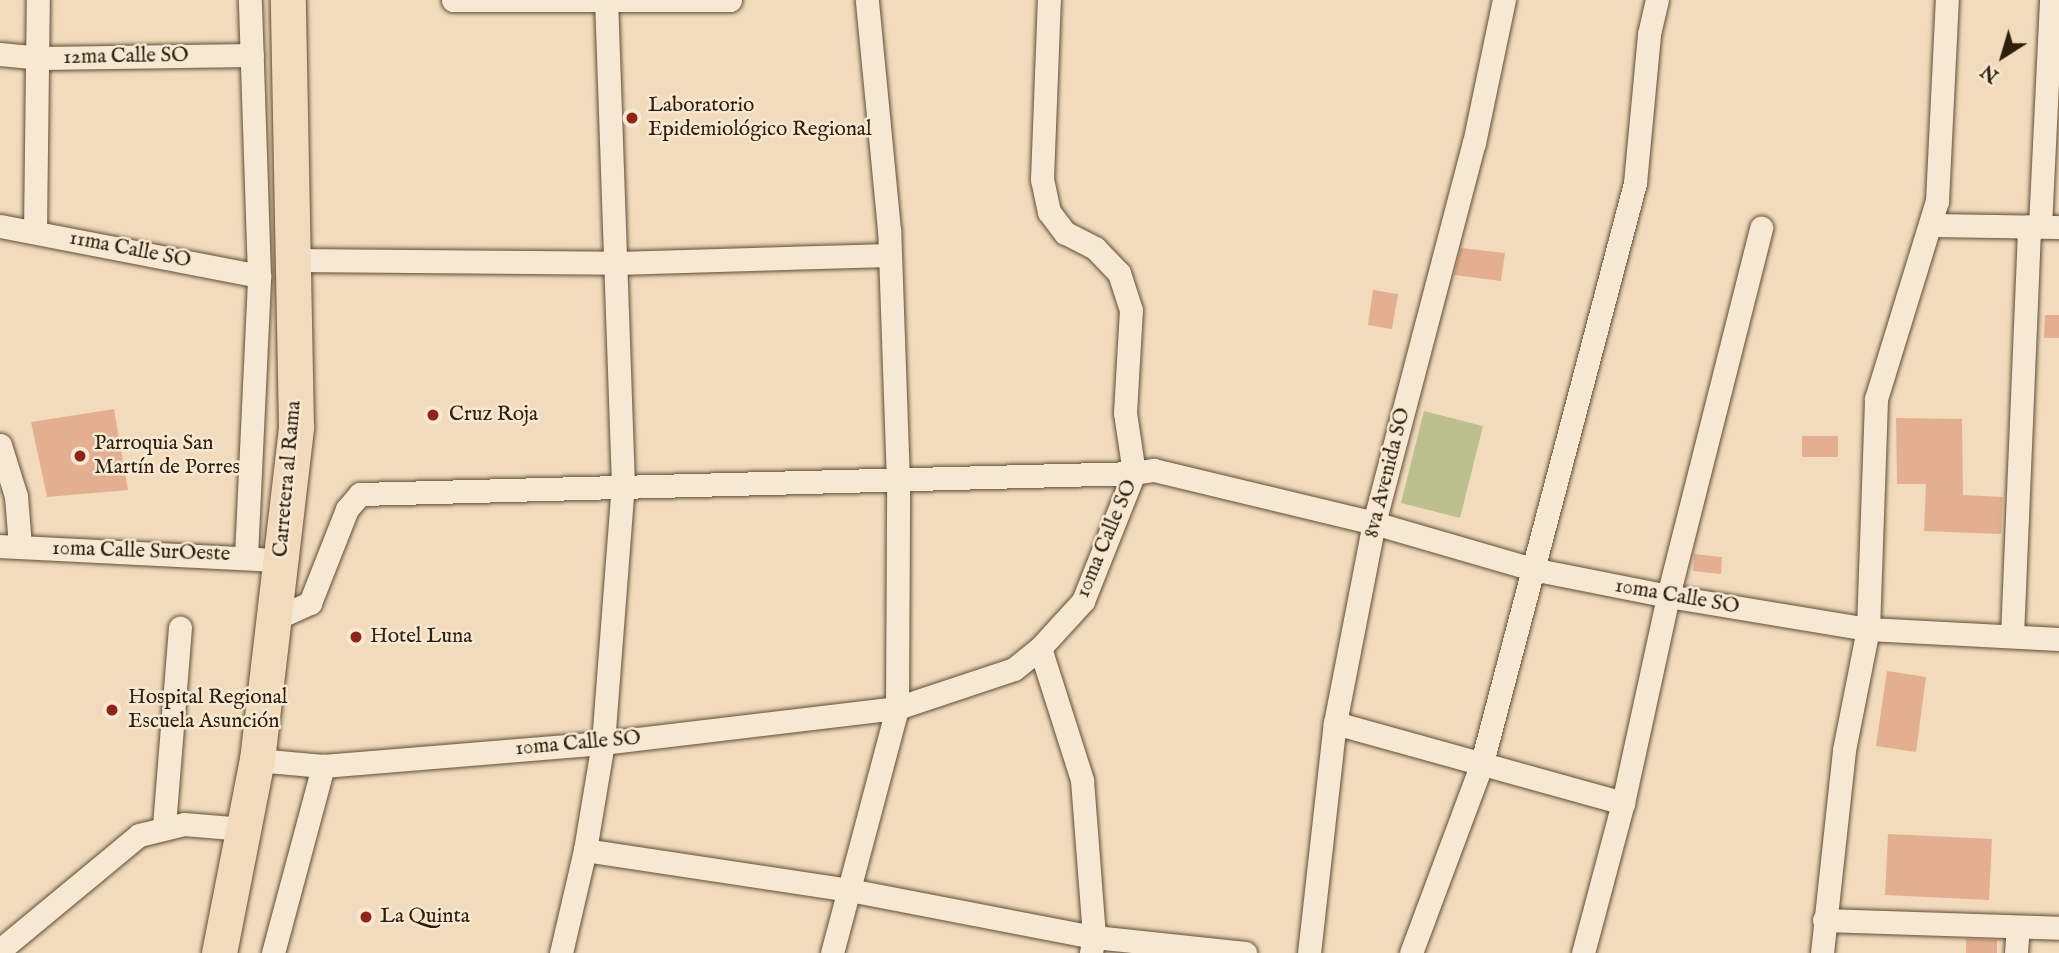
<!DOCTYPE html>
<html>
<head>
<meta charset="utf-8">
<style>
  body { margin:0 }
  #map { position:relative; width:2059px; height:953px; overflow:hidden; background:#f2dbbc; font-family:"IM FELL English",serif }
  div>[style] { position:absolute }
  .green>* { inset:0; background:#bcc08f }
  .building>* { inset:0; background:#e4af90 }
  .roads { filter:drop-shadow(0 0 2px #5f4e36) drop-shadow(0 0 2px #5f4e36) }
  .minor>* { height:23px; margin:-11.5px; padding:0 11.5px; transform-origin:11.5px; border-radius:11.5px; background:#f7e8d3 }
  .highway>* { height:35px; margin:-17.5px; padding:0 17.5px; transform-origin:17.5px; border-radius:17.5px; background:#f2dbbc }
  .dots>* { width:19px; height:19px; translate:-50% -50%; box-sizing:border-box; border:4px solid #f7e8d3; border-radius:50% }
  span { translate:-50% -50%; white-space:nowrap; text-align:center; line-height:1.15; -webkit-text-stroke:5px #f7e8d3; paint-order:stroke }
  .street-label { font-size:21px; color:#2e1f0a }
  .poi-label { font-size:21px; color:#2e1f0a }
  .left { translate:0 -50%; text-align:left }
  .north { position:absolute; left:1968px; top:21px; width:70px; height:70px; -webkit-text-stroke:5px #f7e8d3; paint-order:stroke; rotate:217deg; font-size:19px; font-weight:700; line-height:28px; text-align:center; color:#2e1f0a }
  .north::after { content:''; display:block; margin:auto; width:24px; height:32px; background:#2e1f0a; clip-path:polygon(50% 0,100% 100%,50% 72%,0 100%) }
</style>
</head>
<body>
<div id="map">
  <div class="green">
    <i style="clip-path:polygon(1424px 411px,1483px 426px,1460px 518px,1401px 503px)"></i>
  </div>
  <div class="building">
    <i style="clip-path:polygon(1461px 248px,1505px 253px,1501px 281px,1454px 275px)"></i>
    <i style="clip-path:polygon(1373px 290px,1398px 294px,1392px 329px,1368px 325px)"></i>
    <i style="clip-path:polygon(2045px 315px,2059px 315px,2059px 338px,2044px 338px)"></i>
    <i style="clip-path:polygon(114px 409px,128px 490px,47px 497px,31px 422px)"></i>
    <i style="clip-path:polygon(1896px 418px,1962px 419px,1963px 495px,2003px 497px,2001px 534px,1924px 531px,1926px 484px,1897px 484px)"></i>
    <i style="clip-path:polygon(1802px 436px,1838px 436px,1838px 457px,1802px 457px)"></i>
    <i style="clip-path:polygon(1694px 554px,1722px 557px,1721px 574px,1693px 571px)"></i>
    <i style="clip-path:polygon(1887px 671px,1926px 677px,1916px 752px,1876px 746px)"></i>
    <i style="clip-path:polygon(1888px 834px,1992px 839px,1989px 900px,1885px 895px)"></i>
    <i style="clip-path:polygon(1966px 939px,1997px 940px,1997px 953px,1966px 953px)"></i>
  </div>
  <div class="roads">
    <div class="minor">
      <i style="left:453px;top:0;width:277px"></i>
      <i style="left:0;top:54px;width:41px;rotate:5.6deg"></i>
      <i style="left:41px;top:58px;width:211px;rotate:-0.8deg"></i>
      <i style="left:1930px;top:225px;width:129px;rotate:0.9deg"></i>
      <i style="left:0;top:226px;width:264px;rotate:10.9deg"></i>
      <i style="left:2040px;top:226px;width:226px;rotate:-87.2deg"></i>
      <i style="left:35px;top:231px;width:231px;rotate:-89.3deg"></i>
      <i style="left:294px;top:260px;width:323px;rotate:0.5deg"></i>
      <i style="left:617px;top:263px;width:273px;rotate:-1.7deg"></i>
      <i style="left:0;top:445px;width:53px;rotate:72.6deg"></i>
      <i style="left:16px;top:496px;width:50px;rotate:85.4deg"></i>
      <i style="left:0;top:546px;width:261px;rotate:2.9deg"></i>
      <i style="left:246px;top:556px;width:280px;rotate:-87.3deg"></i>
      <i style="left:259px;top:276px;width:276px;rotate:-91.9deg"></i>
      <i style="left:272px;top:620px;width:42px;rotate:-24.1deg"></i>
      <i style="left:310px;top:603px;width:101px;rotate:-68.5deg"></i>
      <i style="left:347px;top:509px;width:20px;rotate:-49deg"></i>
      <i style="left:360px;top:494px;width:774px;rotate:-1.55deg"></i>
      <i style="left:1134px;top:473px;width:61px;rotate:-98.5deg"></i>
      <i style="left:1125px;top:413px;width:103px;rotate:-86.7deg"></i>
      <i style="left:1131px;top:310px;width:39px;rotate:-108deg"></i>
      <i style="left:1119px;top:273px;width:35px;rotate:-134deg"></i>
      <i style="left:1095px;top:248px;width:34px;rotate:-153deg"></i>
      <i style="left:1065px;top:233px;width:26px;rotate:-127deg"></i>
      <i style="left:1049px;top:212px;width:34px;rotate:-102deg"></i>
      <i style="left:1042px;top:179px;width:179px;rotate:-87.8deg"></i>
      <i style="left:2012px;top:636px;width:410px;rotate:-87.6deg"></i>
      <i style="left:1040px;top:648px;width:139px;rotate:72.3deg"></i>
      <i style="left:1082px;top:780px;width:157px;rotate:85.6deg"></i>
      <i style="left:1094px;top:937px;width:16px;rotate:101deg"></i>
      <i style="left:1335px;top:723px;width:299px;rotate:15.5deg"></i>
      <i style="left:257px;top:760px;width:66px;rotate:5.2deg"></i>
      <i style="left:323px;top:766px;width:281px;rotate:-4.7deg"></i>
      <i style="left:603px;top:743px;width:296px;rotate:-6.8deg"></i>
      <i style="left:897px;top:708px;width:123px;rotate:-18.4deg"></i>
      <i style="left:1014px;top:669px;width:33px;rotate:-39deg"></i>
      <i style="left:1040px;top:648px;width:64px;rotate:-47.5deg"></i>
      <i style="left:1083px;top:601px;width:138px;rotate:-68.3deg"></i>
      <i style="left:1134px;top:473px;width:20px;rotate:-9deg"></i>
      <i style="left:1154px;top:470px;width:226px;rotate:13.5deg"></i>
      <i style="left:1374px;top:523px;width:165px;rotate:16.2deg"></i>
      <i style="left:1532px;top:569px;width:139px;rotate:11.2deg"></i>
      <i style="left:1668px;top:596px;width:203px;rotate:9.4deg"></i>
      <i style="left:1868px;top:629px;width:191px;rotate:3deg"></i>
      <i style="left:164px;top:826px;width:199px;rotate:-85.4deg"></i>
      <i style="left:585px;top:850px;width:267px;rotate:8.6deg"></i>
      <i style="left:849px;top:890px;width:249px;rotate:10.9deg"></i>
      <i style="left:1094px;top:937px;width:152px;rotate:6deg"></i>
      <i style="left:1824px;top:920px;width:235px;rotate:1.9deg"></i>
      <i style="left:0;top:950px;width:180px;rotate:-39.6deg"></i>
      <i style="left:139px;top:835px;width:46px;rotate:-13.7deg"></i>
      <i style="left:184px;top:824px;width:60px;rotate:4.8deg"></i>
      <i style="left:273px;top:953px;width:194px;rotate:-75deg"></i>
      <i style="left:561px;top:953px;width:106px;rotate:-76.9deg"></i>
      <i style="left:585px;top:850px;width:109px;rotate:-80.5deg"></i>
      <i style="left:603px;top:743px;width:259px;rotate:-85.6deg"></i>
      <i style="left:623px;top:485px;width:485px;rotate:-92deg"></i>
      <i style="left:832px;top:953px;width:253px;rotate:-75.1deg"></i>
      <i style="left:897px;top:708px;width:226px;rotate:-89.7deg"></i>
      <i style="left:898px;top:482px;width:252px;rotate:-92deg"></i>
      <i style="left:889px;top:230px;width:231px;rotate:-95.5deg"></i>
      <i style="left:1309px;top:953px;width:231px;rotate:-83.6deg"></i>
      <i style="left:1335px;top:723px;width:204px;rotate:-79deg"></i>
      <i style="left:1374px;top:523px;width:393px;rotate:-75.3deg"></i>
      <i style="left:1474px;top:143px;width:146px;rotate:-78.2deg"></i>
      <i style="left:1411px;top:953px;width:200px;rotate:-69.5deg"></i>
      <i style="left:1481px;top:766px;width:603px;rotate:-75.2deg"></i>
      <i style="left:1635px;top:183px;width:150px;rotate:-84.6deg"></i>
      <i style="left:1649px;top:34px;width:35px;rotate:-77deg"></i>
      <i style="left:1583px;top:953px;width:155px;rotate:-75.1deg"></i>
      <i style="left:1623px;top:803px;width:212px;rotate:-77.7deg"></i>
      <i style="left:1668px;top:596px;width:380px;rotate:-75.8deg"></i>
      <i style="left:1822px;top:953px;width:204px;rotate:-83.8deg"></i>
      <i style="left:1844px;top:750px;width:123px;rotate:-78.8deg"></i>
      <i style="left:1868px;top:629px;width:230px;rotate:-88deg"></i>
      <i style="left:1876px;top:399px;width:207px;rotate:-72.9deg"></i>
      <i style="left:1937px;top:201px;width:201px;rotate:-87.2deg"></i>
      <i style="left:2016px;top:953px;width:26px;rotate:-86deg"></i>
    </div>
    <div class="highway">
      <i style="left:219px;top:953px;width:197px;rotate:-78.9deg"></i>
      <i style="left:257px;top:760px;width:335px;rotate:-83.3deg"></i>
      <i style="left:296px;top:427px;width:427px;rotate:-91.1deg"></i>
    </div>
  </div>
  <div class="dots">
    <i style="left:632px;top:118px;background:#8f2418"></i>
    <i style="left:433px;top:415px;background:#8f2418"></i>
    <i style="left:80px;top:456px;background:#8f2418"></i>
    <i style="left:356px;top:637px;background:#8f2418"></i>
    <i style="left:112px;top:710px;background:#8f2418"></i>
    <i style="left:366px;top:917px;background:#8f2418"></i>
  </div>
  <div class="street-label">
    <span style="left:126px;top:57px;rotate:-1deg">12ma Calle SO</span>
    <span style="left:130px;top:250px;rotate:11deg">11ma Calle SO</span>
    <span style="left:1388px;top:473px;rotate:-76deg">8va Avenida SO</span>
    <span style="left:288px;top:479px;rotate:-85deg">Carretera al Rama</span>
    <span style="left:1107px;top:539px;rotate:-67deg">10ma Calle SO</span>
    <span style="left:141px;top:552px;rotate:2deg">10ma Calle SurOeste</span>
    <span style="left:1677px;top:597px;rotate:10deg">10ma Calle SO</span>
    <span style="left:578px;top:744px;rotate:-5deg">10ma Calle SO</span>
  </div>
  <div class="poi-label">
    <span class="left" style="left:648px;top:118px">Laboratorio<br>Epidemiológico Regional</span>
    <span class="left" style="left:449px;top:415px">Cruz Roja</span>
    <span class="left" style="left:94px;top:456px">Parroquia San<br>Martín de Porres</span>
    <span class="left" style="left:370px;top:637px">Hotel Luna</span>
    <span class="left" style="left:128px;top:710px">Hospital Regional<br>Escuela Asunción</span>
    <span class="left" style="left:380px;top:917px">La Quinta</span>
  </div>
  <div class="north">N</div>
</div>
</body>
</html>
